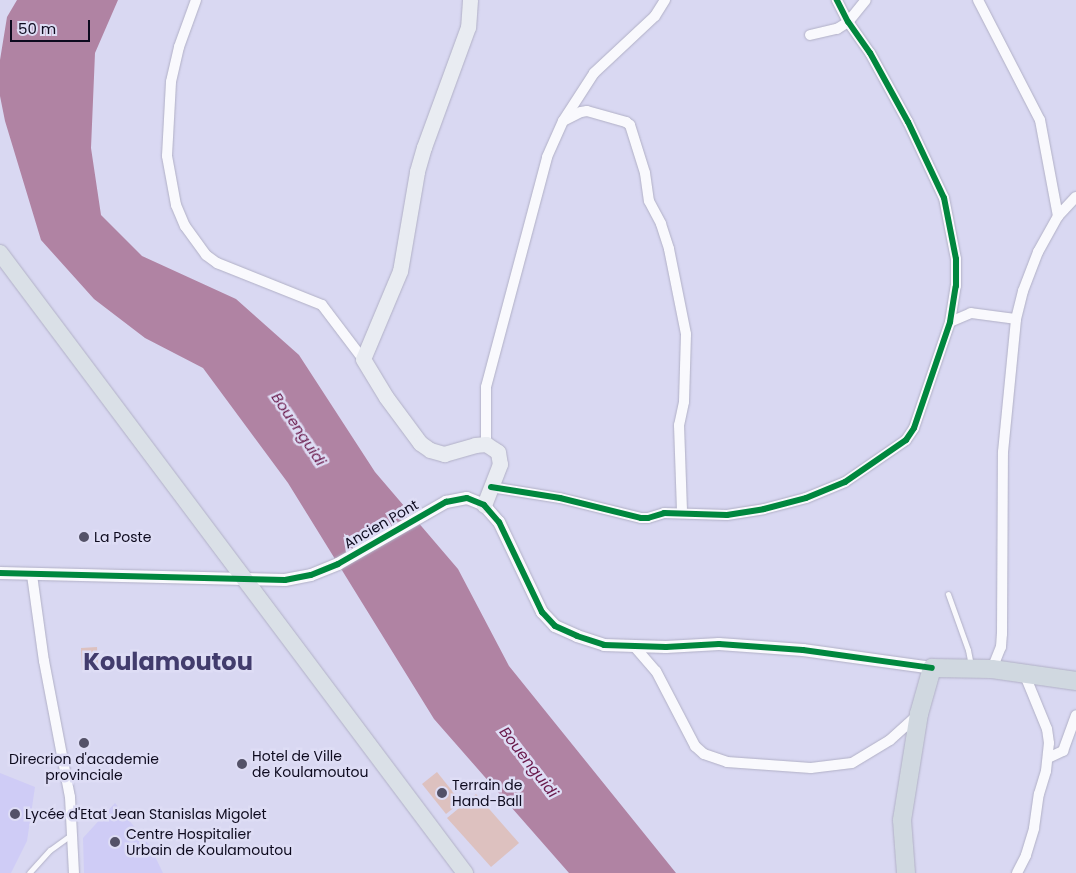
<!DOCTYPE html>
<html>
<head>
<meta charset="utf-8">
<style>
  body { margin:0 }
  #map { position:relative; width:1076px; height:873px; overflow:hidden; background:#d9d8f2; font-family:Poppins,sans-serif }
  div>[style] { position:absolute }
  .built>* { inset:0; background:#cfccf6 }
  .green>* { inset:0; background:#ddc1bf }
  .water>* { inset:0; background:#b083a3 }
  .roads { filter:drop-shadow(0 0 1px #b1b0c6) drop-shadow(0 0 1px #b1b0c6) }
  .service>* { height:5px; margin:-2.5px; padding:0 2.5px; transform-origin:2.5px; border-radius:2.5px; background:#f9f9fd }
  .minor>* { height:10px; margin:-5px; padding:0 5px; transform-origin:5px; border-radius:5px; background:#f9f9fd }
  .tertiary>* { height:12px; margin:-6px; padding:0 6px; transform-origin:6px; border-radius:6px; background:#f9f9fd }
  .secondary>* { height:15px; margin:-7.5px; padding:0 7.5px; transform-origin:7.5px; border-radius:7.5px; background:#e9ecf2 }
  .primary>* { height:16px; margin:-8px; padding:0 8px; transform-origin:8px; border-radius:8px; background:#dae0e7 }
  .trunk>* { height:18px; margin:-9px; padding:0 9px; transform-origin:9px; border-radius:9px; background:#d0d8e0 }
  .cycleway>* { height:6px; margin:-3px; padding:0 3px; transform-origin:3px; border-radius:3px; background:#00873e }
  .dots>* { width:14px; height:14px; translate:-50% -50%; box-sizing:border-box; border:2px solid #deddf5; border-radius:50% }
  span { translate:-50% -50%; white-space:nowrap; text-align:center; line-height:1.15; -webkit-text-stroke:5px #deddf5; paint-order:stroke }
  .street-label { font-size:14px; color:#0d0a1e }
  .poi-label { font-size:14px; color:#0d0a1e }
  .left { translate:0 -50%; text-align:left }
  .water-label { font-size:15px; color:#69184a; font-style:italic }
  .town-label { font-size:24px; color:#423c6d; font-weight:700 }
  .scale { position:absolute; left:10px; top:20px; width:80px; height:22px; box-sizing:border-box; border:2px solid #0d0a1e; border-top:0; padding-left:6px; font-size:15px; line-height:18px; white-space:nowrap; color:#0d0a1e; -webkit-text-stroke:4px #deddf5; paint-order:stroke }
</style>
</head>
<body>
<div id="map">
  <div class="built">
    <i style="clip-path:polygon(0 773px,35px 787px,27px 841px,11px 873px,0 873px)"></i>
    <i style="clip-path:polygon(115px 803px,150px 846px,163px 873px,84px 873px,83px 838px)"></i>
  </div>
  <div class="green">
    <i style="clip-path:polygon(97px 647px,98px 669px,82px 670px,81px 648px)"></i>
    <i style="clip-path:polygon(437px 772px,461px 802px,446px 814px,422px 784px)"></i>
    <i style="clip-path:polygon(476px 794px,519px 843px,491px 867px,447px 818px)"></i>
  </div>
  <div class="water">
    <i style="clip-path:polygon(17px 0,118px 0,95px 53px,91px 148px,101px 215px,142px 256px,236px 299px,299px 355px,375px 472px,458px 569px,509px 666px,676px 873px,569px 873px,434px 719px,288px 483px,203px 368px,145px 338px,94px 299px,41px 240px,5px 121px,0 96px,0 60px,7px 17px)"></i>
  </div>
  <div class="roads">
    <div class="service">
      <i style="left:948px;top:594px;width:59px;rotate:70.3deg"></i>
      <i style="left:968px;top:650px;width:16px;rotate:79deg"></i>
      <i style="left:29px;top:873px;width:31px;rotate:-48deg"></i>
      <i style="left:50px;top:850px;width:26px;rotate:-36deg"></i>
    </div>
    <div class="minor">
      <i style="left:196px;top:0;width:50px;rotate:109.9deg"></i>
      <i style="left:179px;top:47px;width:36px;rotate:103deg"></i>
      <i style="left:171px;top:82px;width:74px;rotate:93.1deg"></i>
      <i style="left:167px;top:156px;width:50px;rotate:79.6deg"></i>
      <i style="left:176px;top:205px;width:23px;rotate:67deg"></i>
      <i style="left:185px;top:226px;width:36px;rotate:54deg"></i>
      <i style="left:206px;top:255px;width:14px;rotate:36deg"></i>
      <i style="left:217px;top:263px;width:113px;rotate:21.8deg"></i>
      <i style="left:322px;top:305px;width:68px;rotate:52.8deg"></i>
      <i style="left:978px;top:0;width:135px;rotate:62.7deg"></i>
      <i style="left:1040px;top:120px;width:98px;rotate:79.4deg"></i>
      <i style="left:810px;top:35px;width:28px;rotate:-13deg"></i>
      <i style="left:837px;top:29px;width:13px;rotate:-32deg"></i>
      <i style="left:848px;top:22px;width:28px;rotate:-51deg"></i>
      <i style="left:563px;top:121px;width:20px;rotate:-27deg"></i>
      <i style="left:581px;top:112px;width:6px;rotate:-9deg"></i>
      <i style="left:587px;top:111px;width:41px;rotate:15.8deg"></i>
      <i style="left:626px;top:122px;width:5px;rotate:37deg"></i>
      <i style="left:630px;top:125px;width:50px;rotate:72.6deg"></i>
      <i style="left:645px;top:173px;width:28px;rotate:82deg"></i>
      <i style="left:649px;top:201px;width:26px;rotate:62deg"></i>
      <i style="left:661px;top:224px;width:26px;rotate:72deg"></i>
      <i style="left:669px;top:249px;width:87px;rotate:78.7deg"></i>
      <i style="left:686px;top:334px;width:68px;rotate:91.7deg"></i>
      <i style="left:684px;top:402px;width:24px;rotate:102deg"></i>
      <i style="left:679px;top:425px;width:88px;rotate:88deg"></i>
      <i style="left:950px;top:322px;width:23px;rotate:-23deg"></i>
      <i style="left:971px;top:313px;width:45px;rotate:7.6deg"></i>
      <i style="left:486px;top:444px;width:57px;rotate:-90deg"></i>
      <i style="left:486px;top:387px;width:238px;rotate:-75.1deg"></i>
      <i style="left:547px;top:157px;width:39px;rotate:-66deg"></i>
      <i style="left:563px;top:121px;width:57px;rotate:-57.1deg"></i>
      <i style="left:594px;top:73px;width:83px;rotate:-43.1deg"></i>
      <i style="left:655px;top:16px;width:19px;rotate:-58deg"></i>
      <i style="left:491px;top:487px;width:70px;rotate:9.1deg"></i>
      <i style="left:560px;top:498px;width:83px;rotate:13.9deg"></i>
      <i style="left:641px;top:518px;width:7px"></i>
      <i style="left:648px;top:518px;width:17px;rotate:-17deg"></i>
      <i style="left:664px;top:513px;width:63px;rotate:1.8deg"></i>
      <i style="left:727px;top:515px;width:37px;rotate:-9deg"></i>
      <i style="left:764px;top:509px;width:43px;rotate:-14.7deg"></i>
      <i style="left:806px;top:498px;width:42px;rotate:-22.3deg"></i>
      <i style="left:845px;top:482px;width:74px;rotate:-34.5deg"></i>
      <i style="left:906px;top:440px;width:14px;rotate:-56deg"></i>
      <i style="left:914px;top:428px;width:112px;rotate:-71.2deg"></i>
      <i style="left:950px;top:322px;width:36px;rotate:-81deg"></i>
      <i style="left:956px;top:286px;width:27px;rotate:-90deg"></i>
      <i style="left:956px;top:259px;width:62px;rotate:-101.1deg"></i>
      <i style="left:944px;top:198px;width:84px;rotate:-115.3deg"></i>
      <i style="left:908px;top:122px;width:79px;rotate:-118.8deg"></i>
      <i style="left:870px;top:53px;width:38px;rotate:-125deg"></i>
      <i style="left:848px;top:22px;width:25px;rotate:-117deg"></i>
      <i style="left:32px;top:575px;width:87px;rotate:82.1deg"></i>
      <i style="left:44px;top:661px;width:138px;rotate:79.2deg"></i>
      <i style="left:70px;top:797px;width:76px;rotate:87deg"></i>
      <i style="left:634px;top:646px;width:33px;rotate:49deg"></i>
      <i style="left:656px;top:671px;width:85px;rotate:62.5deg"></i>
      <i style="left:695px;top:746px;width:12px;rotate:42deg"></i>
      <i style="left:704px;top:754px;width:24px;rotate:19deg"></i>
      <i style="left:727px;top:762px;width:84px;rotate:4.1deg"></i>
      <i style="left:811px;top:768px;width:41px;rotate:-7deg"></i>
      <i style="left:852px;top:763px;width:44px;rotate:-31.2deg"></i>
      <i style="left:890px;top:740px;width:38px;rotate:-42deg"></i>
      <i style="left:992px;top:669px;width:24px;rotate:-68deg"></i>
      <i style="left:1001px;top:647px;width:13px;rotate:-86deg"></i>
      <i style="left:1002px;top:634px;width:182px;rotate:-89.7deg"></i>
      <i style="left:1003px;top:452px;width:134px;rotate:-84.4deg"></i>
      <i style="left:1016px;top:319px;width:29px;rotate:-76deg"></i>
      <i style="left:1023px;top:291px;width:42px;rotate:-69deg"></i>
      <i style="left:1038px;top:252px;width:41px;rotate:-60.9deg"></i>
      <i style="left:1058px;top:216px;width:26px;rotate:-47deg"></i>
      <i style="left:1048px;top:758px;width:17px;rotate:-25deg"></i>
      <i style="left:1063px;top:751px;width:38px;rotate:-70deg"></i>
      <i style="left:1017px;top:873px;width:20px;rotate:-63deg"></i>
      <i style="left:1026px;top:855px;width:28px;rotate:-73deg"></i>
      <i style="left:1034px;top:828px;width:34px;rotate:-82deg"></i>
      <i style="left:1039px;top:794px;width:24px;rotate:-73deg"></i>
      <i style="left:1046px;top:771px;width:28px;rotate:-84deg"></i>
      <i style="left:1049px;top:743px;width:14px;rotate:-98deg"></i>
      <i style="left:1047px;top:729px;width:61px;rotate:-112.3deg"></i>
    </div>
    <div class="tertiary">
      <i style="left:0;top:573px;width:285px;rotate:1.4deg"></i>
      <i style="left:285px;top:580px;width:26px;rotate:-11deg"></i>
      <i style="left:311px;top:575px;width:29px;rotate:-22deg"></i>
      <i style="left:338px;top:564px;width:125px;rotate:-29.9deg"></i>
      <i style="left:446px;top:502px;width:21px;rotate:-11deg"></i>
      <i style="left:467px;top:498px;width:18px;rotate:22deg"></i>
      <i style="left:484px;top:505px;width:23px;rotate:49deg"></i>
      <i style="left:499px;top:522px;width:100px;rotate:64.5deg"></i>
      <i style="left:542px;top:612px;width:19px;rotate:47deg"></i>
      <i style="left:555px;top:626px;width:24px;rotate:24deg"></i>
      <i style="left:577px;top:636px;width:28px;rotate:18deg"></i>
      <i style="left:604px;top:645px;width:62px;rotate:1.8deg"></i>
      <i style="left:666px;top:647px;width:53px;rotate:-3.2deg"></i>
      <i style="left:719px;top:644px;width:84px;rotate:4.1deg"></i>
      <i style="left:803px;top:650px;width:130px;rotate:7.9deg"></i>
    </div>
    <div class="secondary">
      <i style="left:470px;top:0;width:27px;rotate:94deg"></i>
      <i style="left:468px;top:27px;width:128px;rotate:110.1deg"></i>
      <i style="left:424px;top:147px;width:26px;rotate:106deg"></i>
      <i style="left:417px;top:172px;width:100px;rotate:99.7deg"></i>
      <i style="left:400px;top:271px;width:95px;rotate:112.8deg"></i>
      <i style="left:363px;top:359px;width:44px;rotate:58.8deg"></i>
      <i style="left:386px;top:397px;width:57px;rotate:53.5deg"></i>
      <i style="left:420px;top:443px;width:12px;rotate:35deg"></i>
      <i style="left:430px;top:450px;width:15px;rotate:16deg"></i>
      <i style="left:444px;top:454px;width:32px;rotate:-16deg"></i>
      <i style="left:475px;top:445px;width:11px;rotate:-5deg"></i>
      <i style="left:486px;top:444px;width:14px;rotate:34deg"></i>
      <i style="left:498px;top:452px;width:12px;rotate:81deg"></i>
      <i style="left:500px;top:464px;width:44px;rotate:111.3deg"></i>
    </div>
    <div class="primary">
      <i style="left:0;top:253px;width:775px;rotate:53.13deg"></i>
    </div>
    <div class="trunk">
      <i style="left:906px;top:873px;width:53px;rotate:-94.3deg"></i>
      <i style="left:902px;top:820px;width:107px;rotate:-80.9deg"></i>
      <i style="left:919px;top:714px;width:48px;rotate:-74.2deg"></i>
      <i style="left:932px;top:668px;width:60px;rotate:1deg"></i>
      <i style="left:992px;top:669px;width:85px;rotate:8.1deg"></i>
    </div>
  </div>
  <div class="cycleway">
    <i style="left:491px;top:487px;width:70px;rotate:9.1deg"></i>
    <i style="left:560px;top:498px;width:83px;rotate:13.9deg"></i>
    <i style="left:641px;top:518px;width:7px"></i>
    <i style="left:648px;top:518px;width:17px;rotate:-17deg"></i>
    <i style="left:664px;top:513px;width:63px;rotate:1.8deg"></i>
    <i style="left:727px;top:515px;width:37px;rotate:-9deg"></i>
    <i style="left:764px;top:509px;width:43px;rotate:-14.7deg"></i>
    <i style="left:806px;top:498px;width:42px;rotate:-22.3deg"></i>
    <i style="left:845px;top:482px;width:74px;rotate:-34.5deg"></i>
    <i style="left:906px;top:440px;width:14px;rotate:-56deg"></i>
    <i style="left:914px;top:428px;width:112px;rotate:-71.2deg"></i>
    <i style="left:950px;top:322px;width:36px;rotate:-81deg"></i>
    <i style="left:956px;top:286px;width:27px;rotate:-90deg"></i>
    <i style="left:956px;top:259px;width:62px;rotate:-101.1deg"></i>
    <i style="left:944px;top:198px;width:84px;rotate:-115.3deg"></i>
    <i style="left:908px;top:122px;width:79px;rotate:-118.8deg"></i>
    <i style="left:870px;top:53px;width:38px;rotate:-125deg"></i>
    <i style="left:848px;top:22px;width:25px;rotate:-117deg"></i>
    <i style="left:0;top:573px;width:285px;rotate:1.4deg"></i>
    <i style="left:285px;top:580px;width:26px;rotate:-11deg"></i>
    <i style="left:311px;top:575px;width:29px;rotate:-22deg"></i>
    <i style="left:338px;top:564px;width:125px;rotate:-29.9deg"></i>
    <i style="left:446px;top:502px;width:21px;rotate:-11deg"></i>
    <i style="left:467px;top:498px;width:18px;rotate:22deg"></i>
    <i style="left:484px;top:505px;width:23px;rotate:49deg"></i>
    <i style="left:499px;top:522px;width:100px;rotate:64.5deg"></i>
    <i style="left:542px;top:612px;width:19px;rotate:47deg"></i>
    <i style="left:555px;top:626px;width:24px;rotate:24deg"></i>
    <i style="left:577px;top:636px;width:28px;rotate:18deg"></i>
    <i style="left:604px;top:645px;width:62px;rotate:1.8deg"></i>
    <i style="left:666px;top:647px;width:53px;rotate:-3.2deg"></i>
    <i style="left:719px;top:644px;width:84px;rotate:4.1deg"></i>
    <i style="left:803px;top:650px;width:130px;rotate:7.9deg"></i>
  </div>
  <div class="dots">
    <i style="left:84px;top:537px;background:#545268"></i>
    <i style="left:84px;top:743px;background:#545268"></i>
    <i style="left:242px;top:764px;background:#545268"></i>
    <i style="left:442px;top:793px;background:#545268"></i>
    <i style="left:15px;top:814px;background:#545268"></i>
    <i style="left:115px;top:842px;background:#545268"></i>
  </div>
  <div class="street-label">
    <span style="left:381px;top:524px;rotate:-30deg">Ancien Pont</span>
  </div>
  <div class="poi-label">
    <span class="left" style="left:94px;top:537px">La Poste</span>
    <span class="left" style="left:252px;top:764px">Hotel de Ville<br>de Koulamoutou</span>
    <span style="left:84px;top:767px">Direcrion d'academie<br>provinciale</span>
    <span class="left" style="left:452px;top:793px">Terrain de<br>Hand-Ball</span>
    <span class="left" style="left:25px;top:814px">Lycée d'Etat Jean Stanislas Migolet</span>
    <span class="left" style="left:126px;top:842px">Centre Hospitalier<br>Urbain de Koulamoutou</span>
  </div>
  <div class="water-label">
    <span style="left:299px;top:429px;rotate:56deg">Bouenguidi</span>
    <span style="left:529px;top:762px;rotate:52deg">Bouenguidi</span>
  </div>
  <div class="town-label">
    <span style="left:168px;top:662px">Koulamoutou</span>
  </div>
  <div class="scale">50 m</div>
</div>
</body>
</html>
